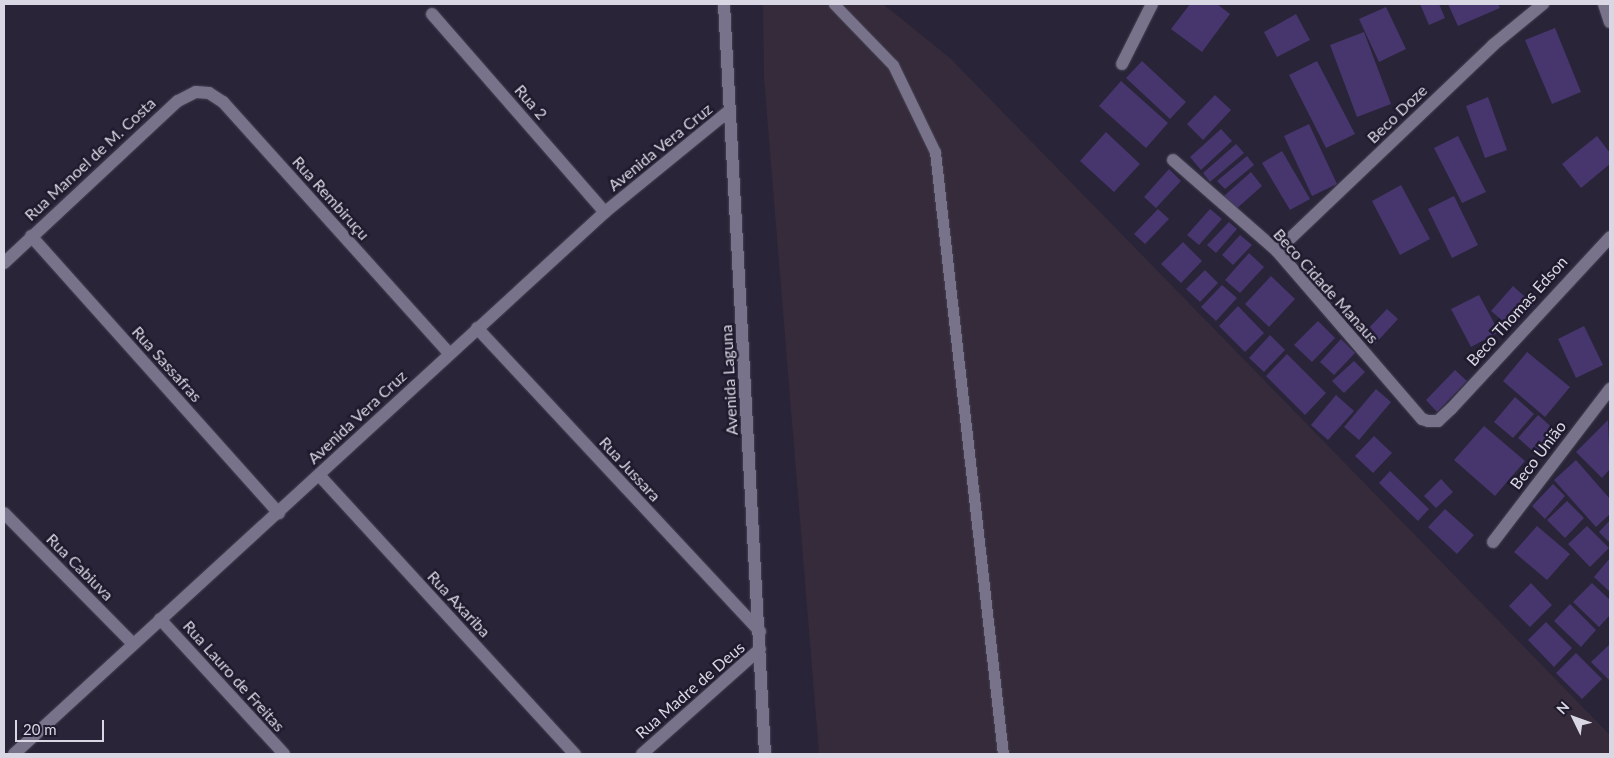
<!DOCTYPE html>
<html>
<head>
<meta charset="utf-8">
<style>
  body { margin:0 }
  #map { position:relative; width:1614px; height:758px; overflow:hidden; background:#292438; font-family:Lato,sans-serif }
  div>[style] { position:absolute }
  .industrial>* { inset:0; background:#352b3a }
  .building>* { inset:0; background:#46366d }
  .roads { filter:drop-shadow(0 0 1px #464252) drop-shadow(0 0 1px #464252) }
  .service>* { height:11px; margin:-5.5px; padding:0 5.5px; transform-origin:5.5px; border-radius:5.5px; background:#78738b }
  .minor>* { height:12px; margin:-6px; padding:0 6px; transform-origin:6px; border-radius:6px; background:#78738b }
  .secondary>* { height:12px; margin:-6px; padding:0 6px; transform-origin:6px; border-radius:6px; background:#78738b }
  span { translate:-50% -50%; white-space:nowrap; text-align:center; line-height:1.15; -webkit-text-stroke:5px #1f1a2d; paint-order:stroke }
  .street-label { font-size:16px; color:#dad7e4 }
  .frame { position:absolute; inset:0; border:5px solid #dad7e4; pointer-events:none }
  .north { position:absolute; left:1549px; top:693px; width:50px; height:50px; -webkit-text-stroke:4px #1f1a2d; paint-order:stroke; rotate:312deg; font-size:14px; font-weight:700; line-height:20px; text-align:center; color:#dad7e4 }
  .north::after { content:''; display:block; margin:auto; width:18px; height:22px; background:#dad7e4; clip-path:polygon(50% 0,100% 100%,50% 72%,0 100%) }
  .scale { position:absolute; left:15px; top:720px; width:89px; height:22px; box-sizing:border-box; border:2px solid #dad7e4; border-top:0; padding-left:6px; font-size:15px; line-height:18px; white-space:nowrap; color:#dad7e4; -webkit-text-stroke:4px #1f1a2d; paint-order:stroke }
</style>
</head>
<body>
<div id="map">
  <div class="industrial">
    <i style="clip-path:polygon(763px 4px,883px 4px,950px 58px,1610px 735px,1610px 754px,819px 754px,764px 78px)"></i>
  </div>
  <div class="building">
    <i style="clip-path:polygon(1190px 4px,1217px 4px,1230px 14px,1202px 52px,1171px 29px)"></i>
    <i style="clip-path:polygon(1420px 4px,1439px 4px,1445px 18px,1429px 25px)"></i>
    <i style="clip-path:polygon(1448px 4px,1498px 4px,1500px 8px,1458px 26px)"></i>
    <i style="clip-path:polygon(1386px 7px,1406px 49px,1379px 62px,1359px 19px)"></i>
    <i style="clip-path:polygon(1296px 14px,1310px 40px,1277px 57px,1264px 32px)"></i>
    <i style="clip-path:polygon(1555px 28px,1581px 92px,1552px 104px,1525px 40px)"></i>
    <i style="clip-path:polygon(1364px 32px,1391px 104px,1357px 117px,1330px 45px)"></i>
    <i style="clip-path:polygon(1142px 61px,1186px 102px,1170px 119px,1126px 78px)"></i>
    <i style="clip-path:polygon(1317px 61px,1355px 134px,1326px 148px,1289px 75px)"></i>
    <i style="clip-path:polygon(1121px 81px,1168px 123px,1146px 148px,1099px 106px)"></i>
    <i style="clip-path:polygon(1215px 95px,1231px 110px,1203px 140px,1187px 124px)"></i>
    <i style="clip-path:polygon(1488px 97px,1507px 150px,1485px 158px,1466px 106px)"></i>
    <i style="clip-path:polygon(1309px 124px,1337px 184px,1312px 196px,1284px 136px)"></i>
    <i style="clip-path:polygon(1221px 129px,1232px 141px,1201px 170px,1190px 157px)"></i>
    <i style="clip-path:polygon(1106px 132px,1140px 164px,1114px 192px,1080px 161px)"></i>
    <i style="clip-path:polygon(1458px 136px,1486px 192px,1462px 203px,1434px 148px)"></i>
    <i style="clip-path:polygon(1597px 136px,1610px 153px,1610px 164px,1581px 188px,1562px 164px)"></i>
    <i style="clip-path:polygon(1236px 144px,1244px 153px,1210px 182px,1203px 173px)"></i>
    <i style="clip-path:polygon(1282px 151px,1310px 199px,1290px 210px,1262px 163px)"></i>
    <i style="clip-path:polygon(1247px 156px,1254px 165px,1225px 189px,1217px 181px)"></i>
    <i style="clip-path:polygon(1169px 169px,1181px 181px,1156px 208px,1144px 197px)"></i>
    <i style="clip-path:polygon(1251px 172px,1262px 186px,1235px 210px,1224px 196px)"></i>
    <i style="clip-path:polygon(1401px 185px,1430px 239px,1400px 255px,1372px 201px)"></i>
    <i style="clip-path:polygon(1454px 196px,1478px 245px,1452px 258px,1428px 209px)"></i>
    <i style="clip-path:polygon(1158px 209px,1169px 219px,1145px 244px,1134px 234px)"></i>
    <i style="clip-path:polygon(1210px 209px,1222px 219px,1199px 245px,1187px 235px)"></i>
    <i style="clip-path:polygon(1229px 222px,1237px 229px,1216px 253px,1207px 245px)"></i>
    <i style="clip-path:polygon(1240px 235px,1252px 245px,1233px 265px,1222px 255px)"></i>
    <i style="clip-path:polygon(1183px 242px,1202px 261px,1181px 283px,1161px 264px)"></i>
    <i style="clip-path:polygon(1249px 253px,1264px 267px,1240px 293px,1225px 280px)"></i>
    <i style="clip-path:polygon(1205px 270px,1218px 283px,1200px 302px,1186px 289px)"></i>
    <i style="clip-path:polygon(1271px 276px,1295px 299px,1269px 327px,1245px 304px)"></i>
    <i style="clip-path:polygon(1222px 285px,1237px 298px,1216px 321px,1201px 307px)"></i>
    <i style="clip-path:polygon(1513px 286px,1534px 305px,1512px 329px,1491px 311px)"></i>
    <i style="clip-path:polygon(1479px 295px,1499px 332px,1471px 347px,1451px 309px)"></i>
    <i style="clip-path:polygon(1238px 306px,1264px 333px,1245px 352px,1219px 326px)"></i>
    <i style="clip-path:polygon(1387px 309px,1398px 319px,1374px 345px,1363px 334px)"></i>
    <i style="clip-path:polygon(1318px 321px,1335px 338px,1312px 362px,1294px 345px)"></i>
    <i style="clip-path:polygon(1584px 326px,1603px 365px,1576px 378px,1558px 339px)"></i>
    <i style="clip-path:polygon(1270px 335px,1285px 350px,1264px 372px,1249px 358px)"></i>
    <i style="clip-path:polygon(1341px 339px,1355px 353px,1334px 375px,1320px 362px)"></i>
    <i style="clip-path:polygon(1527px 352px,1570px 387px,1545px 417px,1503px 381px)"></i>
    <i style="clip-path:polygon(1287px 354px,1326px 393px,1305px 415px,1266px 376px)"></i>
    <i style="clip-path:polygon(1354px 361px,1365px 372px,1344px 393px,1332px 381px)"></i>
    <i style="clip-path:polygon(1455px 370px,1467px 381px,1437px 412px,1426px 400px)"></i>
    <i style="clip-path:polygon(1376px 389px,1391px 402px,1359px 440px,1344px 427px)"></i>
    <i style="clip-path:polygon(1336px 395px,1354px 411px,1328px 440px,1311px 425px)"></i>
    <i style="clip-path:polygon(1515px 397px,1534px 414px,1513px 438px,1494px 422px)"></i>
    <i style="clip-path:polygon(1538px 415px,1556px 431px,1536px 454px,1518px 438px)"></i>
    <i style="clip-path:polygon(1608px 420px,1610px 469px,1602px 478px,1576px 452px)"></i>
    <i style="clip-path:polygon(1484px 426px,1525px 461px,1495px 496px,1454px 460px)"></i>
    <i style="clip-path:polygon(1374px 436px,1392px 453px,1373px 473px,1355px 456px)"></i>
    <i style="clip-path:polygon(1576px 460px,1610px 499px,1610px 514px,1596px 527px,1554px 480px)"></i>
    <i style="clip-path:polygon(1390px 471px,1429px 509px,1418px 521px,1379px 483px)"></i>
    <i style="clip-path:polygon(1441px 479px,1453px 492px,1436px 508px,1424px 496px)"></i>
    <i style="clip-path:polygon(1553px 484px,1565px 496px,1545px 519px,1532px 506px)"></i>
    <i style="clip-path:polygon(1567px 501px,1584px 518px,1565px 538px,1547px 520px)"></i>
    <i style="clip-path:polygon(1445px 509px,1474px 535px,1457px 554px,1428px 527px)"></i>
    <i style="clip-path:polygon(1610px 520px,1610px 543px,1599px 532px)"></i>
    <i style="clip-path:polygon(1537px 526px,1570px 554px,1547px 580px,1514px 552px)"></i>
    <i style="clip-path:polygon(1587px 526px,1609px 548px,1590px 567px,1568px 544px)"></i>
    <i style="clip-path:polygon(1610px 558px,1610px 592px,1594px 577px)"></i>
    <i style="clip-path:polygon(1531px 583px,1552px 605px,1530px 627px,1509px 606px)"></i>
    <i style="clip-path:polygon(1592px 583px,1610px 600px,1610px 615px,1599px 627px,1573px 602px)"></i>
    <i style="clip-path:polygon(1570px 604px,1596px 630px,1581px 647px,1554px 621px)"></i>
    <i style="clip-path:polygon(1546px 622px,1572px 648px,1554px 667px,1528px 640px)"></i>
    <i style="clip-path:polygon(1610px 644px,1610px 681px,1591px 662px)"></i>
    <i style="clip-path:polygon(1576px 653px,1602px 679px,1582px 699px,1556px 673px)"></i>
  </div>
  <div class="roads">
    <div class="service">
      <i style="left:834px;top:4px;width:85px;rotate:46deg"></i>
      <i style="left:893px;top:65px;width:97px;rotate:64.2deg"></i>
      <i style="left:935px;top:152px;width:606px;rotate:83.56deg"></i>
    </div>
    <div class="minor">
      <i style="left:1604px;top:4px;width:19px;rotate:72deg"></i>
      <i style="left:432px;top:14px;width:263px;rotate:48.9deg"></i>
      <i style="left:1122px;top:64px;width:67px;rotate:-63.4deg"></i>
      <i style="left:1173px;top:160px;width:138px;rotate:41.2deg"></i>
      <i style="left:1277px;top:251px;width:222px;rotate:49.2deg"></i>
      <i style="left:1422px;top:419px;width:6px;rotate:18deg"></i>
      <i style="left:1428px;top:421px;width:10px"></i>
      <i style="left:1438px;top:421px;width:18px;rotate:-43deg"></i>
      <i style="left:1451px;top:409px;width:234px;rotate:-47.2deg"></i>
      <i style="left:31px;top:236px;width:372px;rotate:48.2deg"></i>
      <i style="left:1277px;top:251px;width:298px;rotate:-43.6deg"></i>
      <i style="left:1493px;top:45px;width:65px;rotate:-39.4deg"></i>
      <i style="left:4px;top:263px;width:238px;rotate:-43deg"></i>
      <i style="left:178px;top:101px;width:20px;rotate:-27deg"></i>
      <i style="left:196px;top:92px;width:13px;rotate:4deg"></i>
      <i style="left:209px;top:93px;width:17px;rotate:33deg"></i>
      <i style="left:223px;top:102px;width:338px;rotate:48deg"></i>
      <i style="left:477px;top:328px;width:415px;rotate:47deg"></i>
      <i style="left:319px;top:475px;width:379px;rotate:47.5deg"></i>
      <i style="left:4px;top:513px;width:184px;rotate:45.4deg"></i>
      <i style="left:1493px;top:542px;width:193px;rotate:-52.6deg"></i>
      <i style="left:160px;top:619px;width:183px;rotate:47.4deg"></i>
      <i style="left:14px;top:754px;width:802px;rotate:-42.52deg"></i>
      <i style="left:605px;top:212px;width:160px;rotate:-39.2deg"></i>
      <i style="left:642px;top:754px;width:158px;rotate:-41.7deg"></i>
    </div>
    <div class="secondary">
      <i style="left:724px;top:4px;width:751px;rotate:86.87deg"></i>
    </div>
  </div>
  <div class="street-label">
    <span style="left:531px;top:102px;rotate:49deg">Rua 2</span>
    <span style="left:1397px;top:114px;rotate:-44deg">Beco Doze</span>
    <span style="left:660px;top:147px;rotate:-39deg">Avenida Vera Cruz</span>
    <span style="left:90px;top:159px;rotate:-43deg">Rua Manoel de M. Costa</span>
    <span style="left:331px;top:198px;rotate:48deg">Rua Rembiruçu</span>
    <span style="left:1326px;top:286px;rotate:48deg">Beco Cidade Manaus</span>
    <span style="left:1517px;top:311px;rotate:-48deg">Beco Thomas Edson</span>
    <span style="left:167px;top:364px;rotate:48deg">Rua Sassafras</span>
    <span style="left:729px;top:380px;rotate:-93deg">Avenida Laguna</span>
    <span style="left:357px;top:417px;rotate:-43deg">Avenida Vera Cruz</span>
    <span style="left:1538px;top:455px;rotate:-53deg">Beco União</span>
    <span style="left:630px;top:469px;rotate:47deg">Rua Jussara</span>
    <span style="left:80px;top:567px;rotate:45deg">Rua Cabiuva</span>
    <span style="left:459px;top:604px;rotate:47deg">Rua Axariba</span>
    <span style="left:234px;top:676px;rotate:48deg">Rua Lauro de Freitas</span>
    <span style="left:690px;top:690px;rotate:-41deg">Rua Madre de Deus</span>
  </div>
  <div class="frame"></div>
  <div class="north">N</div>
  <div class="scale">20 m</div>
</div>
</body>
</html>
